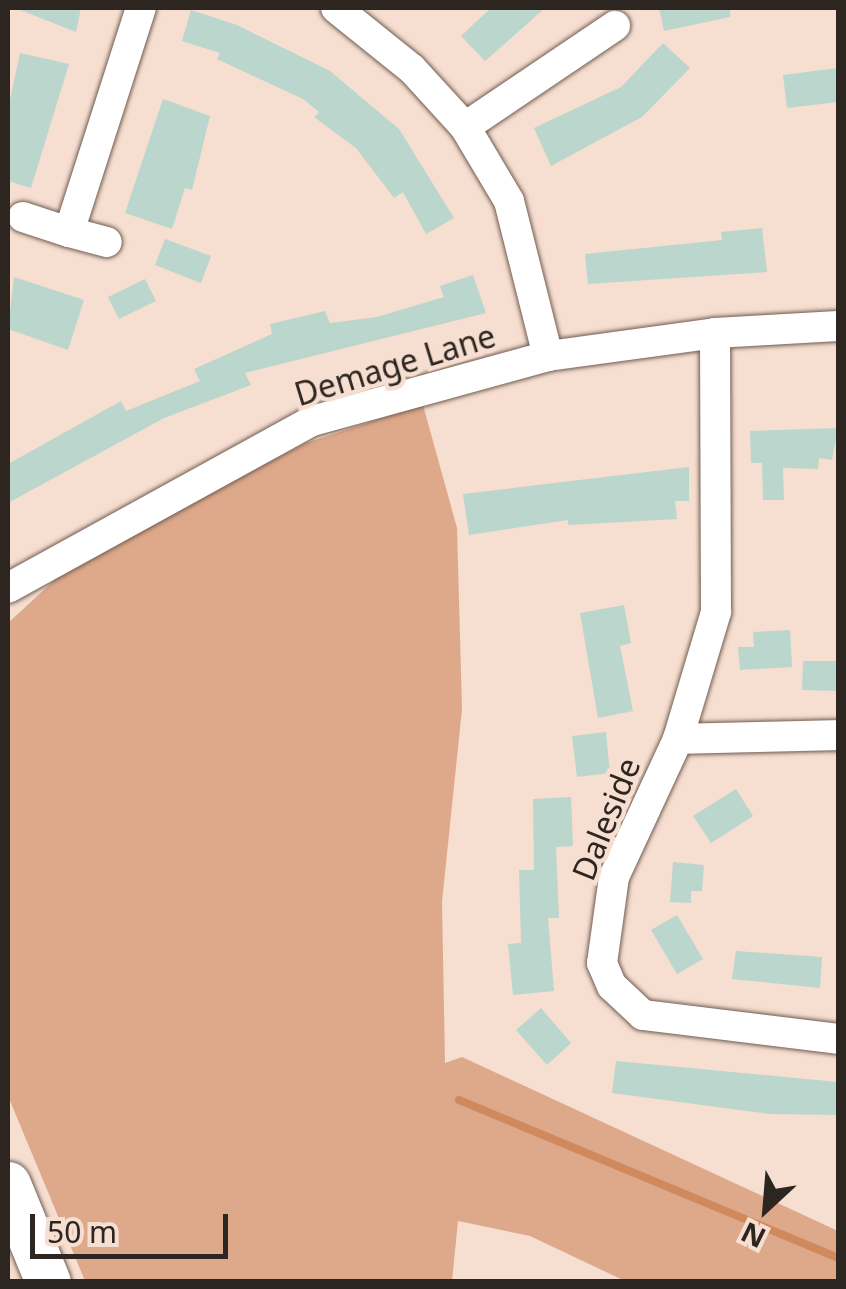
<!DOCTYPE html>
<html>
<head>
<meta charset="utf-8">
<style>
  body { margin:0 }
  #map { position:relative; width:846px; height:1289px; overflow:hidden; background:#f6ded0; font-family:"Noto Sans",sans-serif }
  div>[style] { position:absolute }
  .green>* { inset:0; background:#dea88a }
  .stream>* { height:8px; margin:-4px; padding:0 4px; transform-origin:4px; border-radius:4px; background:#d0885d }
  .building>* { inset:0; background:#bbd6cc }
  .roads { filter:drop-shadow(0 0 2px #705c50) drop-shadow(0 0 2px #705c50) }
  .minor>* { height:30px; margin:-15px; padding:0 15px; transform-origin:15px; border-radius:15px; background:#fff }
  .highway>* { height:45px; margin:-22.5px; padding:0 22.5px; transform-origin:22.5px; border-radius:22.5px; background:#fff }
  span { translate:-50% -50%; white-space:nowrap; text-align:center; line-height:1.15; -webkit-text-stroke:9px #f6ded0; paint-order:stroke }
  .street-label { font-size:32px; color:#2d2520 }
  .frame { position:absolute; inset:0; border:10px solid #2d2520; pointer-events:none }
  .north { position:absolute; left:716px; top:1159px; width:100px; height:100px; -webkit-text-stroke:8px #f6ded0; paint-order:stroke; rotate:206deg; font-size:28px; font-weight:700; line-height:40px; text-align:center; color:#2d2520 }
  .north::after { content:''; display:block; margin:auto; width:35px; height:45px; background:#2d2520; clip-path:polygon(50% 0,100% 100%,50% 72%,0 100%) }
  .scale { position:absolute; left:30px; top:1214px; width:198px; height:45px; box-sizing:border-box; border:5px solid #2d2520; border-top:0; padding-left:12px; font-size:30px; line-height:35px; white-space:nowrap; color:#2d2520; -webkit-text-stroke:8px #f6ded0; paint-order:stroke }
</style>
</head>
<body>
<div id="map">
  <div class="green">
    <i style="clip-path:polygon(423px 405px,457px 528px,462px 709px,442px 902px,445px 1063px,462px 1057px,838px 1231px,838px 1281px,625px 1281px,530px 1236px,458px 1221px,452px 1281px,85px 1281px,8px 1096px,8px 623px,73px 563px,306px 443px)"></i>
  </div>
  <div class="stream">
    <i style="left:459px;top:1100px;width:411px;rotate:22.6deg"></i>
  </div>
  <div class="building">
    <i style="clip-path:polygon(15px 8px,81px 8px,76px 32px)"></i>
    <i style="clip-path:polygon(491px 8px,545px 8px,485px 61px,461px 36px)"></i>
    <i style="clip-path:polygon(659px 8px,730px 8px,730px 17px,664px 31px)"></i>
    <i style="clip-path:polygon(191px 10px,237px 25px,330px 71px,399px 129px,454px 218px,426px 234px,403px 192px,394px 198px,356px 148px,314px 117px,319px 112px,303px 99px,217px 59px,220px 53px,182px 41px)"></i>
    <i style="clip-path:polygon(663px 43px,690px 68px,642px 117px,551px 166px,534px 128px,621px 87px)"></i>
    <i style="clip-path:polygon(20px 53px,69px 64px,31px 188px,8px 181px,8px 109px)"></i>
    <i style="clip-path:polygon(838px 68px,838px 102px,787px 108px,783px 75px)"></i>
    <i style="clip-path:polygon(163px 99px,210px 116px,192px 190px,185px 188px,172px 229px,125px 213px)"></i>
    <i style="clip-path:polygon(762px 228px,767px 272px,588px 284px,585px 254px,722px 240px,721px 232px)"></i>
    <i style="clip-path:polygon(165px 239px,211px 256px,201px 283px,155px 265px)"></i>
    <i style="clip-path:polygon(473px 275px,486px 313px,245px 373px,251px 385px,164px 418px,8px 503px,8px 464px,121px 401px,126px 411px,200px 381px,194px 369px,272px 334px,270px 324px,325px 311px,330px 323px,377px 317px,444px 297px,440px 286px)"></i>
    <i style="clip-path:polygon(14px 277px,84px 300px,68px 350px,8px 329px)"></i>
    <i style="clip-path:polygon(145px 279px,156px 301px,119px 319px,108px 297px)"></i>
    <i style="clip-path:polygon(838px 428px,832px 460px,819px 458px,818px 469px,783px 468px,784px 500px,763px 500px,762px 463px,751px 463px,750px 431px)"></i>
    <i style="clip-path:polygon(689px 467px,689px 501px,675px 501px,677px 519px,568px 525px,568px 520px,469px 535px,463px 494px)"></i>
    <i style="clip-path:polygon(624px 605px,631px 643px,620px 646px,633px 711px,598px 718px,580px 613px)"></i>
    <i style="clip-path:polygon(790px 630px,792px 667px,740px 670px,738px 647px,754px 647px,753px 632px)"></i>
    <i style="clip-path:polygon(803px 661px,838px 661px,838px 691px,802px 690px)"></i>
    <i style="clip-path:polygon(606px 732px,610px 773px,577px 777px,572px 736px)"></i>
    <i style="clip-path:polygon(736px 789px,753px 816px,711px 843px,693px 816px)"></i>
    <i style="clip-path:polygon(571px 797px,573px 846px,556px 847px,559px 918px,548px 918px,554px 991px,513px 995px,508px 944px,521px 943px,519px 870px,534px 870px,533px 799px)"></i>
    <i style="clip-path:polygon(673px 862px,704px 865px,702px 891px,691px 891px,691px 903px,670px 902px)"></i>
    <i style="clip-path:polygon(677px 915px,703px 959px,677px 974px,651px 930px)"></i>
    <i style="clip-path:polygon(736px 951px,822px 957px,820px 988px,732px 979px)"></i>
    <i style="clip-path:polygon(541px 1008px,571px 1043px,547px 1065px,516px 1030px)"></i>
    <i style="clip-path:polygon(616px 1061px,838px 1082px,838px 1115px,769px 1114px,612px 1093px)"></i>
  </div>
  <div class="roads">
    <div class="minor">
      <i style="left:336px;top:8px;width:97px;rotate:38.8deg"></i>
      <i style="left:412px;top:69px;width:79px;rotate:47.6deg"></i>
      <i style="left:465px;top:127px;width:86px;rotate:59.3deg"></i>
      <i style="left:509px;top:201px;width:160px;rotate:75.9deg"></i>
      <i style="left:465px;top:127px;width:181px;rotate:-34deg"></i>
      <i style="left:23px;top:217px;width:48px;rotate:18.1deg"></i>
      <i style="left:69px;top:232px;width:235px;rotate:-72.2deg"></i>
      <i style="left:69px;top:232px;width:39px;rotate:15deg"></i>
      <i style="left:715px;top:333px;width:279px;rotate:89.8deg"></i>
      <i style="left:716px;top:612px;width:133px;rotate:106.7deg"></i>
      <i style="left:678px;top:739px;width:152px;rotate:114.9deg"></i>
      <i style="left:614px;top:877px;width:87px;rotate:97.9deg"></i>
      <i style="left:602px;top:963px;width:25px;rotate:67deg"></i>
      <i style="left:612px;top:986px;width:42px;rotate:43.1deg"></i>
      <i style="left:643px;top:1015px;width:196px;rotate:7deg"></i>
      <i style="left:8px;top:588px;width:347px;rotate:-28.8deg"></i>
      <i style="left:312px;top:421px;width:245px;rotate:-15.4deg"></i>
      <i style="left:548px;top:356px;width:169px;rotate:-7.8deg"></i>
      <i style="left:715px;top:333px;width:123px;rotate:-3.3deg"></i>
      <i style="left:678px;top:739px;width:160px;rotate:-1.4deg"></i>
    </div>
    <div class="highway">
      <i style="left:8px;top:1184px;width:106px;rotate:67.8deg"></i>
    </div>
  </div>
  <div class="street-label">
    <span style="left:395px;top:365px;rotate:-17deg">Demage Lane</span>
    <span style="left:606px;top:819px;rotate:-68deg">Daleside</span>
  </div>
  <div class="frame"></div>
  <div class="north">N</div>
  <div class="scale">50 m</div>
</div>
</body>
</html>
